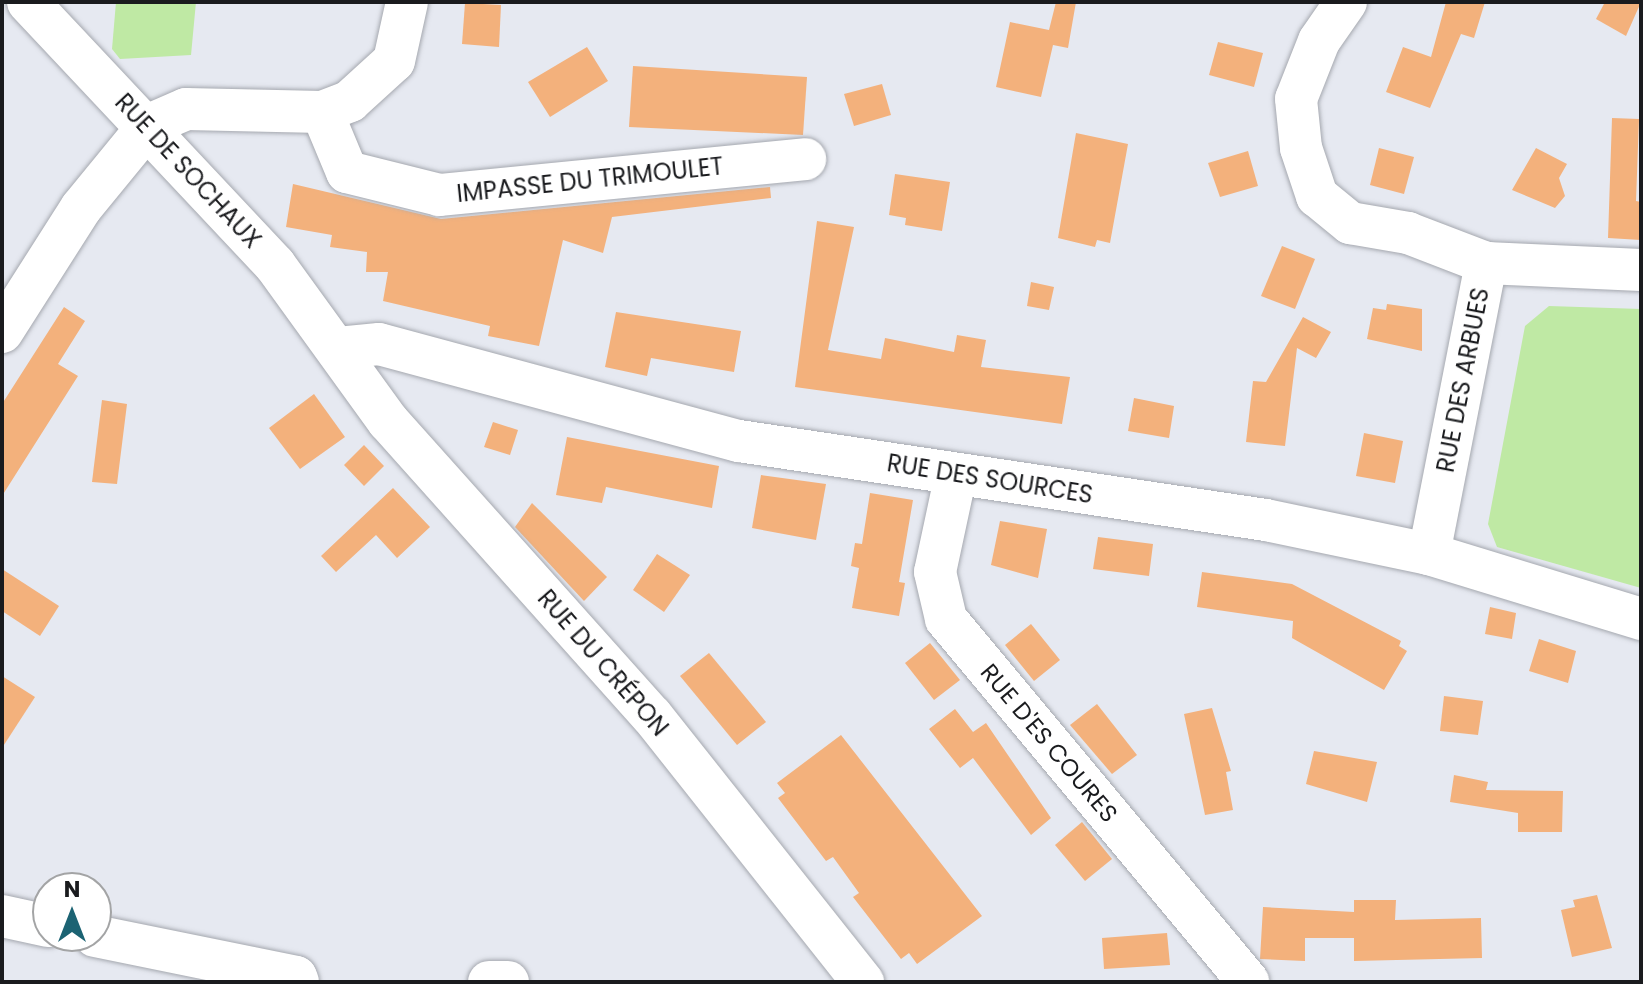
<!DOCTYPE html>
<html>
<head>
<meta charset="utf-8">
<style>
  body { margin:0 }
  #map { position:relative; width:1643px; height:984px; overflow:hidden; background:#e6e9f1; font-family:Poppins,sans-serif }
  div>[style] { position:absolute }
  .green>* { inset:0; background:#bfe9a4 }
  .building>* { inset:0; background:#f3b17c }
  .roads { filter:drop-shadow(0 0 2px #a5a8af) drop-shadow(0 0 2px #a5a8af) }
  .minor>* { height:42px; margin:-21px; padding:0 21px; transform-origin:21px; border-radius:21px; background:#fff }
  span { translate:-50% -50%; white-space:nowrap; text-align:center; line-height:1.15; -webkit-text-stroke:7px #fff; paint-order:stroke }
  .street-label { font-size:24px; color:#1a1b1e }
  .frame { position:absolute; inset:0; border:4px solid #1a1b1e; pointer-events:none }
  .north { position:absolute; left:32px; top:872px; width:80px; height:80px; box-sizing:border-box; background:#fff; border:2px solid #a3a4a5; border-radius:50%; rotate:0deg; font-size:22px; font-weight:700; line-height:32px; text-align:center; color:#1a1b1e }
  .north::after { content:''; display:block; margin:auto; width:28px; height:36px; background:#1c6373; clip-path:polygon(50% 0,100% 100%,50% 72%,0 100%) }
</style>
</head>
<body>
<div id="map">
  <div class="green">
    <i style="clip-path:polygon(116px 2px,196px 2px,191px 55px,120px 59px,112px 49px)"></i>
    <i style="clip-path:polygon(1549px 306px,1641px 309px,1641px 588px,1497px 547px,1488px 524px,1525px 326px)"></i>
  </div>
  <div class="building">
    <i style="clip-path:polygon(1056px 2px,1076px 2px,1068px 48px,1053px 45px,1041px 97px,996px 87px,1010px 22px,1049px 30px)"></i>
    <i style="clip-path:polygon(1446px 2px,1485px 2px,1474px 38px,1461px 34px,1430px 108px,1386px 92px,1403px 47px,1431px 57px)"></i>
    <i style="clip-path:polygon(1605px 2px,1641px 2px,1626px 36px,1596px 19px)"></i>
    <i style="clip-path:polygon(465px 3px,501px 5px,499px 47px,462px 44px)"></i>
    <i style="clip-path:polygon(1218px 42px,1263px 53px,1254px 87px,1209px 75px)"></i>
    <i style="clip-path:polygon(587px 47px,608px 81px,550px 117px,528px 82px)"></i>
    <i style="clip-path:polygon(633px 66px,807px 77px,803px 135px,629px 127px)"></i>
    <i style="clip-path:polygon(882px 84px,891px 115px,854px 126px,844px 94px)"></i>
    <i style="clip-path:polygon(1612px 118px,1639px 119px,1636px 201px,1641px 202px,1641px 240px,1608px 238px)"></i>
    <i style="clip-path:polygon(1076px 133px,1128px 144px,1110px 243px,1097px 240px,1095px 247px,1058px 238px)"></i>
    <i style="clip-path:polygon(1379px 148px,1414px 157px,1404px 194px,1370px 185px)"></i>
    <i style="clip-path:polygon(1536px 148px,1567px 164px,1559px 178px,1565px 196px,1555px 208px,1512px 190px)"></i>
    <i style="clip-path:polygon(1248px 151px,1258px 186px,1220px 197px,1208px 163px)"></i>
    <i style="clip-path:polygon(895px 174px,950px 182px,942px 231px,905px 225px,906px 218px,889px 215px)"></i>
    <i style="clip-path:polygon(293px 184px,441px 219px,770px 187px,771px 198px,612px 217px,603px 253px,563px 240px,539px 346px,488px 336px,490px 326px,383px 301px,388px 272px,366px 272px,367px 252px,330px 247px,332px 235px,286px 227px)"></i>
    <i style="clip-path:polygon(817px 221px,854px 227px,828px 350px,881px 359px,885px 338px,954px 352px,957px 335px,986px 340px,981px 367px,1070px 377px,1062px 424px,795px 387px)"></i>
    <i style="clip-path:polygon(1282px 246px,1315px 259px,1295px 309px,1261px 296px)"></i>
    <i style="clip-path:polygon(1031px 282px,1054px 287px,1049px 310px,1027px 306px)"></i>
    <i style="clip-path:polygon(1387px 304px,1422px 309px,1422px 351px,1367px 339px,1373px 308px,1386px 310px)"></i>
    <i style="clip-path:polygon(64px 307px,85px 321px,58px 364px,78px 376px,2px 496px,2px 404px)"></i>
    <i style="clip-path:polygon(616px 312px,741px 331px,734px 372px,651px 358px,647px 376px,605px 367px)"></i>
    <i style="clip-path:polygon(1303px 317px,1331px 332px,1316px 358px,1297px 348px,1285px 446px,1246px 442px,1253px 381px,1266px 382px)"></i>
    <i style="clip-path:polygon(314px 394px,345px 437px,300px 469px,269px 428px)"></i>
    <i style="clip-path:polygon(1134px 398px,1174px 406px,1169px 438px,1128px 431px)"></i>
    <i style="clip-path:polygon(102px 400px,127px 404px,117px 484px,92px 482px)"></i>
    <i style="clip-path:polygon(493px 422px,518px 430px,510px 455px,484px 447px)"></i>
    <i style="clip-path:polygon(1364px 433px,1403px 441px,1395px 483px,1356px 476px)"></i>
    <i style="clip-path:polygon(567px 437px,719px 466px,712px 508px,606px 487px,602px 503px,556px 495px)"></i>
    <i style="clip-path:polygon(364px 445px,384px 466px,364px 486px,344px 465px)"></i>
    <i style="clip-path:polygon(761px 475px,826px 484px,816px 540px,752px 528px)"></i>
    <i style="clip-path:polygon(393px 488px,430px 527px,397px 558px,376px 535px,336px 572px,321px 556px)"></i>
    <i style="clip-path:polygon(870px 493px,913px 500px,899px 582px,905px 583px,899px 616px,852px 608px,859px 568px,851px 566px,855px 543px,862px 544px)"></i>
    <i style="clip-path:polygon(532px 503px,607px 577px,584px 601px,515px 527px)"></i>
    <i style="clip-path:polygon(1000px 521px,1047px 529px,1038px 578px,991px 565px)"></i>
    <i style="clip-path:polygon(1098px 537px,1153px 544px,1149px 576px,1093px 569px)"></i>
    <i style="clip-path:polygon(657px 554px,690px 575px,664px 612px,633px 590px)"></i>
    <i style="clip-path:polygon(2px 569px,59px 606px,40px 636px,2px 611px)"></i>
    <i style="clip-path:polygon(1202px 572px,1292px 584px,1401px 641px,1399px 646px,1407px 651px,1384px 690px,1292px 638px,1293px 621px,1197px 607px)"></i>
    <i style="clip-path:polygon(1490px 607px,1516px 613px,1512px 639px,1485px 634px)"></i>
    <i style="clip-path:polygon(1031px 624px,1060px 660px,1034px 681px,1005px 645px)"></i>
    <i style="clip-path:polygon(1539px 639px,1576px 651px,1568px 683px,1529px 671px)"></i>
    <i style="clip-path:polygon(930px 643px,960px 680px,934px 700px,905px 663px)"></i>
    <i style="clip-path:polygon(709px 653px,766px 722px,737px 745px,680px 676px)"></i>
    <i style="clip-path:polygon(2px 676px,35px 697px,2px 748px)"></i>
    <i style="clip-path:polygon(1444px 696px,1483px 701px,1478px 735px,1440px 731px)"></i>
    <i style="clip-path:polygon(1097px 704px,1137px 755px,1112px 774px,1070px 725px)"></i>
    <i style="clip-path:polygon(1212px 708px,1231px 771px,1226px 772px,1233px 810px,1205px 815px,1184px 714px)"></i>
    <i style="clip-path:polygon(955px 709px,973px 732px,986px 723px,1051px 818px,1031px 835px,973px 758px,960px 768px,929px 729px)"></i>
    <i style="clip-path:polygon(841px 735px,982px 916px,917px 964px,909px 953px,901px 959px,853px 897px,859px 893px,833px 857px,826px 861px,778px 798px,785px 793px,777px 783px)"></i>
    <i style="clip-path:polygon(1314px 751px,1377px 762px,1367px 802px,1306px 784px)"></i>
    <i style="clip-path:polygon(1454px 775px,1488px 782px,1486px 790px,1563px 791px,1562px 832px,1518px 832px,1518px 813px,1450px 802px)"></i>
    <i style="clip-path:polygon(1082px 822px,1112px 859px,1085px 881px,1055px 845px)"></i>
    <i style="clip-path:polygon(1597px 895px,1612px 948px,1572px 957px,1561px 910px,1575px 907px,1573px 900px)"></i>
    <i style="clip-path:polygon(1354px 900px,1396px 900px,1395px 920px,1481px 918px,1482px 958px,1354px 961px,1354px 938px,1305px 938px,1305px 961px,1260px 959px,1263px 907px,1354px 912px)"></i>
    <i style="clip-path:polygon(1167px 933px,1170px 965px,1104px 969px,1102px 938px)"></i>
  </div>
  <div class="roads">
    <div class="minor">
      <i style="left:28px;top:2px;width:361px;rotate:46.8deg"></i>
      <i style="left:275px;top:265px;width:193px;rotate:54.1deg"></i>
      <i style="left:388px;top:421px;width:396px;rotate:48.2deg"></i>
      <i style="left:652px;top:716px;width:340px;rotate:51.6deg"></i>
      <i style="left:1346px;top:2px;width:47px;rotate:124.7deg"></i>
      <i style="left:1319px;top:41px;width:62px;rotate:111.6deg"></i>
      <i style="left:1296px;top:99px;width:49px;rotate:84.2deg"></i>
      <i style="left:1301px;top:148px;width:51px;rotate:71.6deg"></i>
      <i style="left:1317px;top:196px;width:43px;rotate:39.3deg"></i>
      <i style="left:1350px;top:223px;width:59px;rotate:9.8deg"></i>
      <i style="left:1408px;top:233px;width:84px;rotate:21deg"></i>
      <i style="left:1486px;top:263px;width:155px;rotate:2.6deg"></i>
      <i style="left:322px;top:112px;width:65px;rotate:67.4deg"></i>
      <i style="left:347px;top:172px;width:95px;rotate:14deg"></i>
      <i style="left:439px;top:195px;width:368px;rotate:-5.6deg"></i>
      <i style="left:2px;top:332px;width:147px;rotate:-57.5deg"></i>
      <i style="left:81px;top:208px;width:107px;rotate:-50.7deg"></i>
      <i style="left:149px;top:125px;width:40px;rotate:-23.4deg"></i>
      <i style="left:186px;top:109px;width:136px;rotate:1.3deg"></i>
      <i style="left:322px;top:112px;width:30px;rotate:-21deg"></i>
      <i style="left:350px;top:101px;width:59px;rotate:-42.3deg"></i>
      <i style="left:394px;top:61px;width:60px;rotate:-77.6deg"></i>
      <i style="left:338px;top:348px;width:41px;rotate:-5.6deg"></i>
      <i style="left:379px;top:344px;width:373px;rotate:15.1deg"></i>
      <i style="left:739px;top:441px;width:533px;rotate:8.53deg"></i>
      <i style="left:1266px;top:520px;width:167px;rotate:11.8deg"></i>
      <i style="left:1429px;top:554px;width:222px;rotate:17deg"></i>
      <i style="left:956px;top:474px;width:100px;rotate:102.1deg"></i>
      <i style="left:935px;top:572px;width:48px;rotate:76.8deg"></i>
      <i style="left:946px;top:619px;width:472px;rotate:50.2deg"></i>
      <i style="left:1429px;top:554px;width:297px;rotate:-78.9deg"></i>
      <i style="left:2px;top:916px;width:47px;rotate:12.3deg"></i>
      <i style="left:95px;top:936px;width:205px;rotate:11.5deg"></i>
      <i style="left:296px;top:977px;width:5px;rotate:68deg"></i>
      <i style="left:489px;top:982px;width:19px"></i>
    </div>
  </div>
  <div class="street-label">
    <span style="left:188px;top:171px;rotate:47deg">RUE DE SOCHAUX</span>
    <span style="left:590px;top:180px;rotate:-6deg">IMPASSE DU TRIMOULET</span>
    <span style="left:1463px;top:380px;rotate:-79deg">RUE DES ARBUES</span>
    <span style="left:990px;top:479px;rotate:9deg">RUE DES SOURCES</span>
    <span style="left:603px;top:663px;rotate:49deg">RUE DU CRÉPON</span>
    <span style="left:1049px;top:743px;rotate:50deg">RUE D'ES COURES</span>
  </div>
  <div class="frame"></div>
  <div class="north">N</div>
</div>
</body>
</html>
